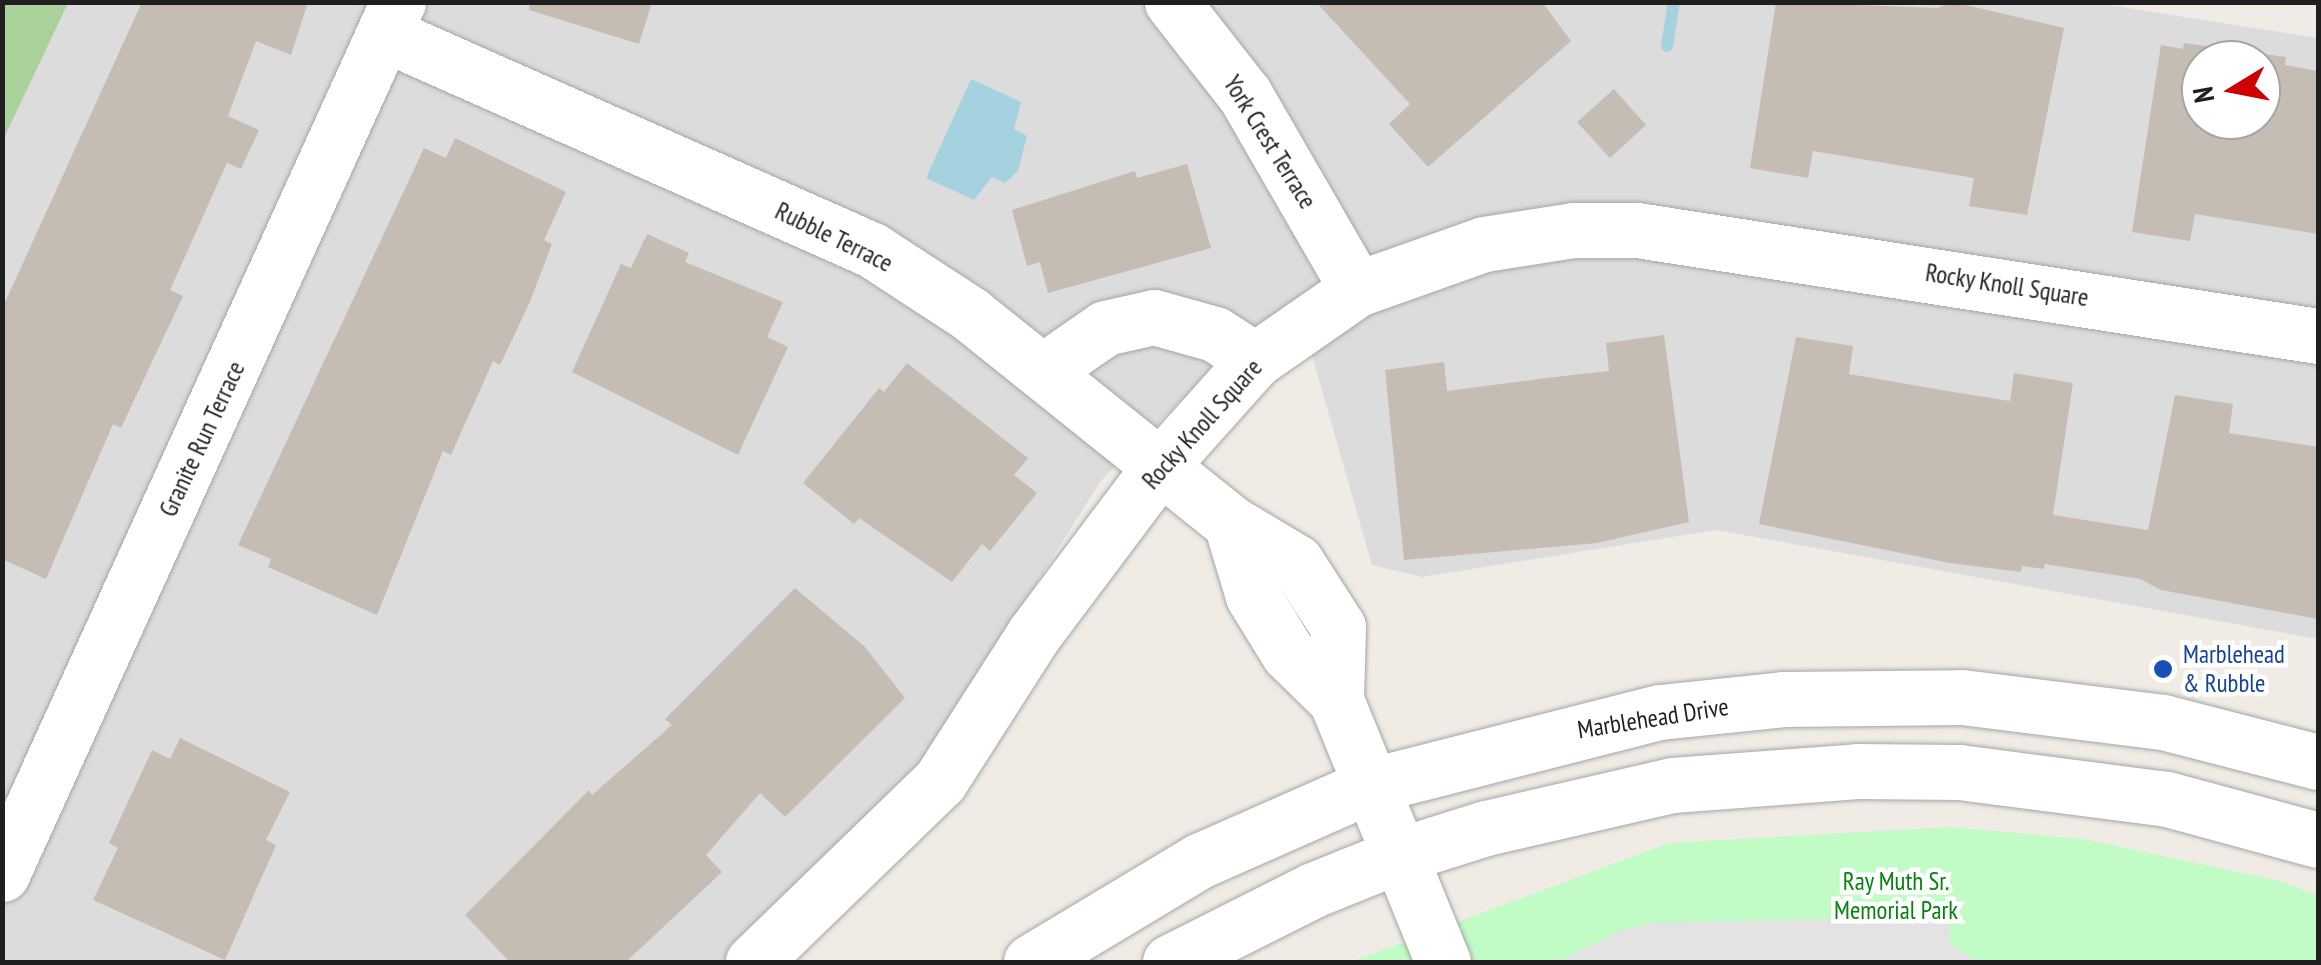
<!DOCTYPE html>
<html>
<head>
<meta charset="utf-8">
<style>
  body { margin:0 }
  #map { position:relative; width:2321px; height:965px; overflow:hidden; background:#f0ece5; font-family:"PT Sans Narrow",sans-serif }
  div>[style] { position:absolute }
  .residential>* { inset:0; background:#dddcdc }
  .forest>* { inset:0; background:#aad199 }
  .park>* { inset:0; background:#c1fbc5 }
  .parking>* { inset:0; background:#e3e3e3 }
  .water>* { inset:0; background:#a4d3df }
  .stream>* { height:12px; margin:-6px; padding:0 6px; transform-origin:6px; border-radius:6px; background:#a4d3df }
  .building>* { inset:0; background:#c5bcb4 }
  .roads { filter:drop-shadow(0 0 2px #a6a6a6) drop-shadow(0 0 2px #a6a6a6) }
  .minor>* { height:55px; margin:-27.5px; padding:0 27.5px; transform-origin:27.5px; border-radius:27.5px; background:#fff }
  .dots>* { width:28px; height:28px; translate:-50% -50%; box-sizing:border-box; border:5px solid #fff; border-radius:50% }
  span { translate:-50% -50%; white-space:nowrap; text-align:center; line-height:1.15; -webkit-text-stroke:9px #fff; paint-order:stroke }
  .street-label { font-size:25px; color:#1f1f1f }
  .transit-label { font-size:25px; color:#164399 }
  .left { translate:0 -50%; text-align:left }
  .park-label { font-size:25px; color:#088210 }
  .frame { position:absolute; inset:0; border:5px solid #1f1f1f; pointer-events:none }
  .north { position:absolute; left:2181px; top:40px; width:100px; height:100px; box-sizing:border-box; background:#fff; border:2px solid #a5a5a5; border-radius:50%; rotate:260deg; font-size:28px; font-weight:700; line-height:40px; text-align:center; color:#1f1f1f }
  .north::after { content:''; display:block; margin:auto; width:35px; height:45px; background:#ce0003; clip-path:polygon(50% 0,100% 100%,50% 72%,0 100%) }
</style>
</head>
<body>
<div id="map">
  <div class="residential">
    <i style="clip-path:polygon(evenodd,68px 2px,2089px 2px,2318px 38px,2318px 639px,1716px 530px,1422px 577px,1372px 565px,1297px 303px,1184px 397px,1100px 482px,927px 758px,865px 832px,723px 962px,3px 962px,2px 140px,68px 2px,2201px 60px,2261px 60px,2261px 120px,2201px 120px,2201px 60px)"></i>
  </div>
  <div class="forest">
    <i style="clip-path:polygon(3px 2px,68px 3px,3px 140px,2px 3px)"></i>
  </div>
  <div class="park">
    <i style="clip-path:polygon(1950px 827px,2083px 839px,2280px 881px,2318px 896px,2318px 962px,1351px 962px,1669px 843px)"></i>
  </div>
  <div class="parking">
    <i style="clip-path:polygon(1949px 916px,1950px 944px,1978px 962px,1559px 962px,1621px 930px,1651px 923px)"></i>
  </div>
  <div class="water">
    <i style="clip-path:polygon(971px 79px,1021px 102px,1014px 129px,1027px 136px,1018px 171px,1005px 183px,992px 177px,974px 200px,926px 178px)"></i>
  </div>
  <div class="stream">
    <i style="left:1667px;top:46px;width:45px;rotate:-81deg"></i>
  </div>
  <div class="building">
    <i style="clip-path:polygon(142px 2px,308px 2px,291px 55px,256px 41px,228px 116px,259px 130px,241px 169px,227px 163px,170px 290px,183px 296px,121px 428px,113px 424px,46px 579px,2px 559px,2px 309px)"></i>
    <i style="clip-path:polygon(530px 2px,652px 2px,639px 44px,529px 10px)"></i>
    <i style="clip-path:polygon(1316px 2px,1542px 2px,1571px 41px,1428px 167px,1389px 124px,1410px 104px)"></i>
    <i style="clip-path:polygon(1776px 2px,1937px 8px,1953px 2px,2064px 28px,2027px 215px,1969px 206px,1974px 178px,1813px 151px,1808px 178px,1750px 168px)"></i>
    <i style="clip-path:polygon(evenodd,2184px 43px,2286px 57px,2285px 65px,2318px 71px,2318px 234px,2195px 214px,2190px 241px,2132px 232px,2161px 45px,2183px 49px,2184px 43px,2201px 60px,2261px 60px,2261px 120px,2201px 120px,2201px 60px)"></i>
    <i style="clip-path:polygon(1614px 89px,1646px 125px,1610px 158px,1577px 122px)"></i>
    <i style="clip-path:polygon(455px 138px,566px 192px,544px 240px,552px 244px,529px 304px,500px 365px,493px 361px,451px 455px,443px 451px,377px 615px,268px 567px,271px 559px,238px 545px,424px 148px,446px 158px)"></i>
    <i style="clip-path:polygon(1187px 164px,1211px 248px,1048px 293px,1040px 262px,1027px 266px,1012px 210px,1135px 171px,1137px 178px)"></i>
    <i style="clip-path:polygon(647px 234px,689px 253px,685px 262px,783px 302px,767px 337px,788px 347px,738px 455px,572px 372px,621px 264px,631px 268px)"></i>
    <i style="clip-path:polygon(1664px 335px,1689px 522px,1597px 543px,1404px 560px,1385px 370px,1444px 362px,1447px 391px,1546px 378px,1609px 371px,1606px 343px)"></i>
    <i style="clip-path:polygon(1796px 337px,1853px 346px,1849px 374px,1947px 391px,2010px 401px,2014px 373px,2073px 383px,2053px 515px,2148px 530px,2175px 395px,2233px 404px,2229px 433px,2318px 447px,2318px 619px,2161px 590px,2140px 579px,2045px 564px,2044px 569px,2022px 566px,2021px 572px,1950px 563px,1759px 524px)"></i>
    <i style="clip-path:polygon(907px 363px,1028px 458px,1014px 475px,1037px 493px,990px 551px,982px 544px,952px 582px,859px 518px,854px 524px,803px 483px,879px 388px,884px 392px)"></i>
    <i style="clip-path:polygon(795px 588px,865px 647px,905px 698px,785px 817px,760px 793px,706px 855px,722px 872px,626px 962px,510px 962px,465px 915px,589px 790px,592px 795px,672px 725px,665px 719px)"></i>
    <i style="clip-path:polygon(180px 738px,290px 792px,266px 840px,276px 845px,225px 960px,93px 900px,118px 848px,109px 843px,152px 750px,170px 759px)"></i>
  </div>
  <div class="roads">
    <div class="minor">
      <i style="left:1172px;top:2px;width:118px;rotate:51.9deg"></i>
      <i style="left:1245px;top:95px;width:224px;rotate:60deg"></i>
      <i style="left:387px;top:35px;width:531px;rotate:23.91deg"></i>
      <i style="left:872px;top:250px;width:117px;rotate:33.1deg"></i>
      <i style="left:970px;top:314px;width:334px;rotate:38.7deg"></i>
      <i style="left:1231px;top:523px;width:76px;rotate:31deg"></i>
      <i style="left:1296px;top:562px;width:77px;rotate:57.1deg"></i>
      <i style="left:1338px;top:627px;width:73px;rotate:91.6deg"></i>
      <i style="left:1336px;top:700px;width:283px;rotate:67.8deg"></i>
      <i style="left:1043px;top:371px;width:75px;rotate:-34.7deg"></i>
      <i style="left:1105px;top:328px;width:50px;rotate:-12.7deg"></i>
      <i style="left:1154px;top:317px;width:63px;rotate:15.6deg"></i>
      <i style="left:1215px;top:334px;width:48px;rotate:33deg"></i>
      <i style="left:1231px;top:523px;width:76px;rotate:73.2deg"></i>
      <i style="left:1253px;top:596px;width:67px;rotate:58.4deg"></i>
      <i style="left:1288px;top:653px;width:67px;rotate:44.4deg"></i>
      <i style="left:2px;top:874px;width:958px;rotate:-65.58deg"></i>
      <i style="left:753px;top:962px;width:260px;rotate:-44.1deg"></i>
      <i style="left:940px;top:781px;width:174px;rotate:-57.4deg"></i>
      <i style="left:1034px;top:634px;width:211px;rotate:-53.1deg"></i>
      <i style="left:1161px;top:465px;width:141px;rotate:-48.2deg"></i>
      <i style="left:1255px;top:360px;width:124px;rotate:-34.8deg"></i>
      <i style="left:1357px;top:289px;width:135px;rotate:-19.5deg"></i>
      <i style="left:1484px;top:244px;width:90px;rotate:-8.9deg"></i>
      <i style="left:1573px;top:230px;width:64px"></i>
      <i style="left:1637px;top:230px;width:689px;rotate:8.85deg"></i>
      <i style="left:1031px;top:962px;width:196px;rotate:-31deg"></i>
      <i style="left:1199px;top:861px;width:186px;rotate:-23.8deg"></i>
      <i style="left:1369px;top:786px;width:300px;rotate:-14.3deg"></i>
      <i style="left:1660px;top:712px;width:124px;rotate:-6deg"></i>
      <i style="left:1783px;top:699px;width:179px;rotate:-0.6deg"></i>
      <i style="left:1962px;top:697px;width:203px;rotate:7.1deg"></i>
      <i style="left:2163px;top:722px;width:160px;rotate:14.5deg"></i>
      <i style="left:1170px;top:962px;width:160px;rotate:-26.7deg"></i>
      <i style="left:1313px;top:890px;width:91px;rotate:-22deg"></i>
      <i style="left:1397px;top:856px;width:93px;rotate:-17.5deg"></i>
      <i style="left:1486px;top:828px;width:191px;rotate:-13deg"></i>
      <i style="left:1672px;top:785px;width:186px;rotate:-4.3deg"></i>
      <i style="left:1857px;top:771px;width:102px;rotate:0.6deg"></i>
      <i style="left:1959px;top:772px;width:210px;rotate:7.4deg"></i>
      <i style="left:2167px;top:799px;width:156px;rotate:15.2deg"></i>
    </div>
  </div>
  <div class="dots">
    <i style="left:2163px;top:669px;background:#1a4fb4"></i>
  </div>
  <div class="street-label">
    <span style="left:1270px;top:142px;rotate:58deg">York Crest Terrace</span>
    <span style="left:834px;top:237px;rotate:26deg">Rubble Terrace</span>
    <span style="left:2007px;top:285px;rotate:9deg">Rocky Knoll Square</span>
    <span style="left:1202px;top:424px;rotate:-48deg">Rocky Knoll Square</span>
    <span style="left:202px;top:439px;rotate:-65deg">Granite Run Terrace</span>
    <span style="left:1653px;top:718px;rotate:-9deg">Marblehead Drive</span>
  </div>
  <div class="transit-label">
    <span class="left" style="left:2183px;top:669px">Marblehead<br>&amp; Rubble</span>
  </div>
  <div class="park-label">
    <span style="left:1896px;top:896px">Ray Muth Sr.<br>Memorial Park</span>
  </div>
  <div class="frame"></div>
  <div class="north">N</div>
</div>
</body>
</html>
